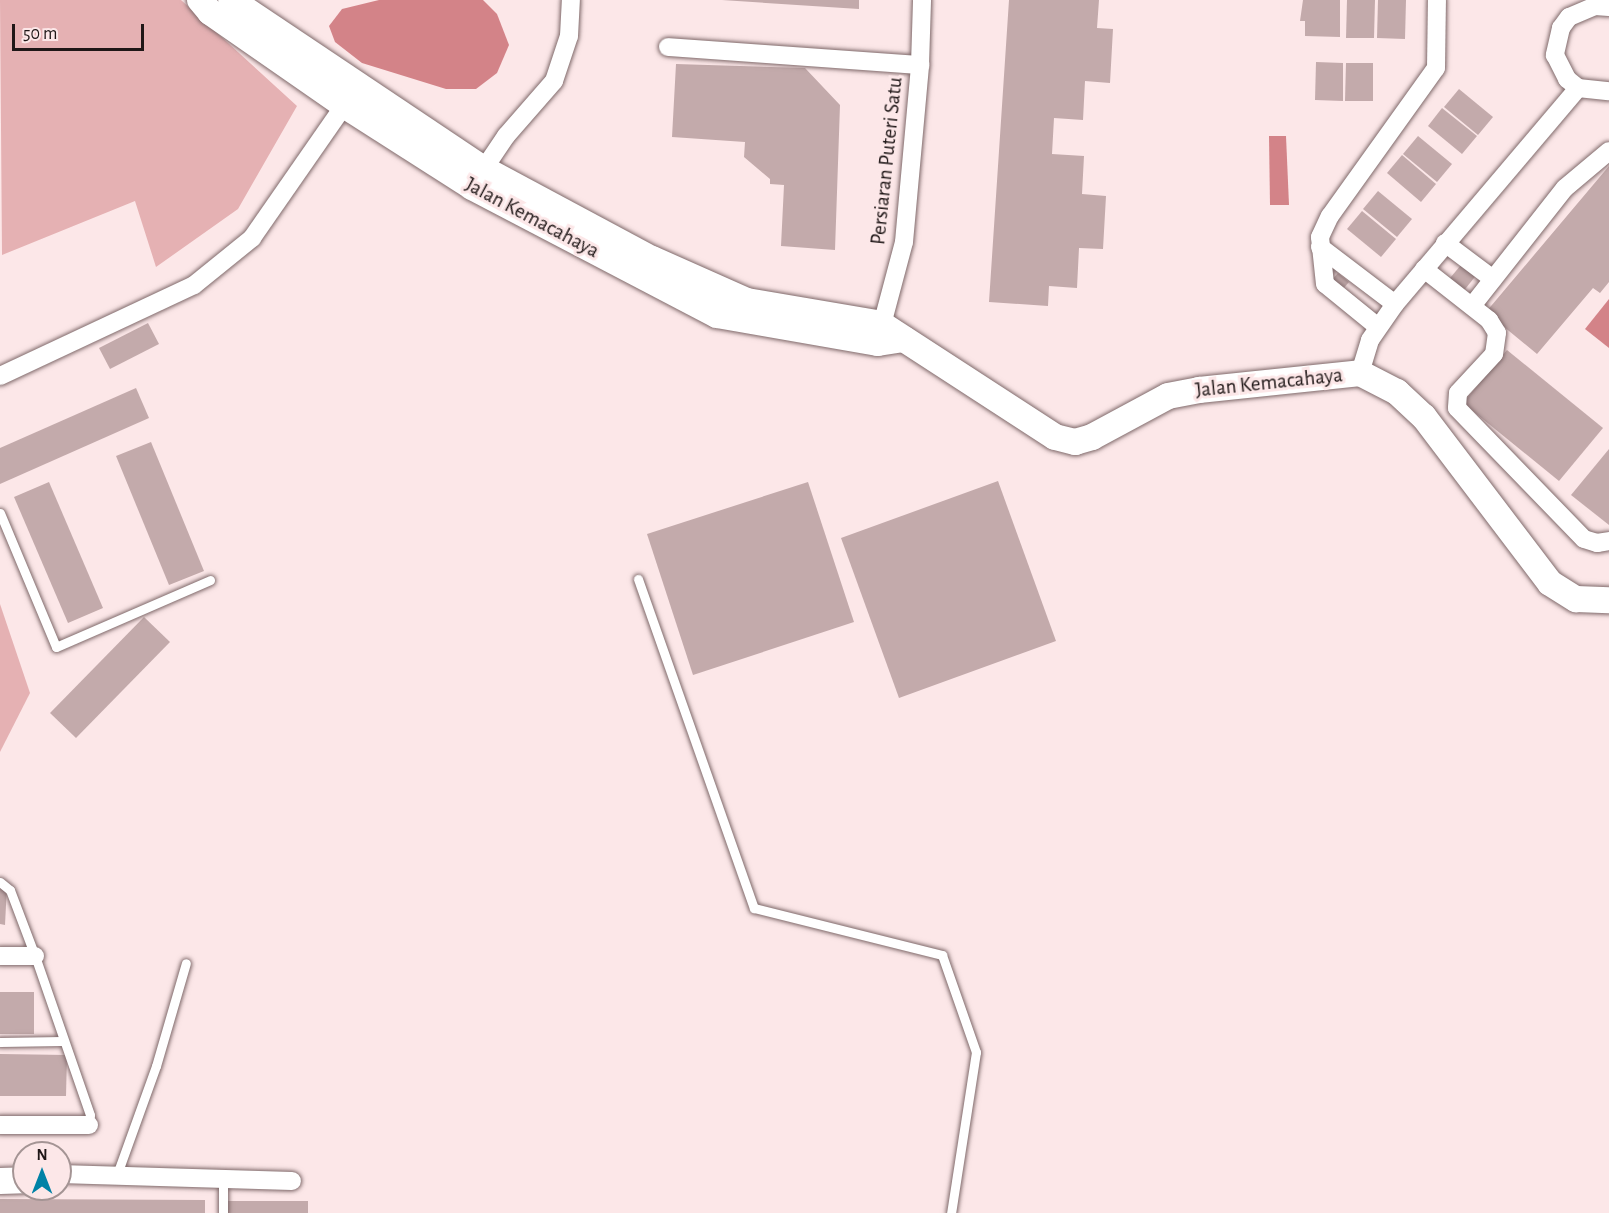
<!DOCTYPE html>
<html>
<head>
<meta charset="utf-8">
<style>
  body { margin:0 }
  #map { position:relative; width:1609px; height:1213px; overflow:hidden; background:#fce7e8; font-family:"Alegreya Sans",sans-serif }
  div>[style] { position:absolute }
  .green>* { inset:0; background:#e5b1b3 }
  .water>* { inset:0; background:#d38388 }
  .building>* { inset:0; background:#c3aaab }
  .roads { filter:drop-shadow(0 0 2px #7f696a) drop-shadow(0 0 2px #7f696a) }
  .lane>* { height:9px; margin:-4.5px; padding:0 4.5px; transform-origin:4.5px; border-radius:4.5px; background:#fff }
  .street>* { height:18px; margin:-9px; padding:0 9px; transform-origin:9px; border-radius:9px; background:#fff }
  .secondary>* { height:26px; margin:-13px; padding:0 13px; transform-origin:13px; border-radius:13px; background:#fff }
  span { translate:-50% -50%; white-space:nowrap; text-align:center; line-height:1.15; -webkit-text-stroke:6px #fce7e8; paint-order:stroke }
  .street-label { font-size:21px; color:#1f1717 }
  .north { position:absolute; left:12px; top:1141px; width:60px; height:60px; box-sizing:border-box; background:#fce7e8; border:2px solid #a49494; border-radius:50%; rotate:0deg; font-size:16px; font-weight:700; line-height:24px; text-align:center; color:#1f1717 }
  .north::after { content:''; display:block; margin:auto; width:21px; height:27px; background:#0082a6; clip-path:polygon(50% 0,100% 100%,50% 72%,0 100%) }
  .scale { position:absolute; left:12px; top:24px; width:132px; height:27px; box-sizing:border-box; border:3px solid #1f1717; border-top:0; padding-left:8px; font-size:18px; line-height:21px; white-space:nowrap; color:#1f1717; -webkit-text-stroke:4px #fce7e8; paint-order:stroke }
</style>
</head>
<body>
<div id="map">
  <div class="green">
    <i style="clip-path:polygon(0 0,181px 0,297px 106px,238px 209px,156px 267px,135px 201px,2px 255px)"></i>
    <i style="clip-path:polygon(0 604px,30px 693px,0 752px)"></i>
  </div>
  <div class="water">
    <i style="clip-path:polygon(379px 0,483px 0,497px 14px,509px 45px,497px 73px,476px 89px,446px 89px,362px 63px,335px 42px,329px 26px,342px 9px)"></i>
    <i style="clip-path:polygon(1269px 136px,1286px 136px,1289px 205px,1270px 205px)"></i>
    <i style="clip-path:polygon(1609px 299px,1609px 348px,1585px 329px)"></i>
  </div>
  <div class="building">
    <i style="clip-path:polygon(722px 0,859px 0,859px 9px)"></i>
    <i style="clip-path:polygon(1009px 0,1099px 0,1097px 28px,1113px 29px,1110px 83px,1085px 81px,1083px 120px,1054px 118px,1052px 154px,1084px 156px,1082px 194px,1106px 196px,1103px 249px,1079px 248px,1077px 288px,1049px 286px,1048px 306px,989px 302px)"></i>
    <i style="clip-path:polygon(1303px 0,1340px 0,1340px 37px,1305px 36px,1305px 21px,1300px 21px)"></i>
    <i style="clip-path:polygon(1347px 0,1375px 0,1374px 38px,1346px 38px)"></i>
    <i style="clip-path:polygon(1378px 0,1406px 0,1405px 39px,1377px 38px)"></i>
    <i style="clip-path:polygon(1316px 62px,1343px 63px,1343px 101px,1315px 100px)"></i>
    <i style="clip-path:polygon(1346px 63px,1373px 63px,1373px 101px,1345px 101px)"></i>
    <i style="clip-path:polygon(676px 64px,805px 68px,840px 105px,835px 250px,781px 246px,784px 185px,770px 184px,770px 179px,744px 157px,745px 142px,672px 137px)"></i>
    <i style="clip-path:polygon(1459px 89px,1493px 117px,1478px 135px,1444px 107px)"></i>
    <i style="clip-path:polygon(1442px 108px,1477px 136px,1462px 154px,1428px 126px)"></i>
    <i style="clip-path:polygon(1418px 136px,1452px 164px,1437px 182px,1403px 154px)"></i>
    <i style="clip-path:polygon(1402px 155px,1436px 184px,1421px 202px,1387px 173px)"></i>
    <i style="clip-path:polygon(1609px 166px,1609px 282px,1600px 293px,1593px 288px,1537px 354px,1486px 312px)"></i>
    <i style="clip-path:polygon(1378px 191px,1412px 219px,1397px 237px,1363px 209px)"></i>
    <i style="clip-path:polygon(1362px 211px,1396px 239px,1381px 257px,1347px 229px)"></i>
    <i style="clip-path:polygon(1472px 252px,1486px 263px,1454px 303px,1439px 291px)"></i>
    <i style="clip-path:polygon(1338px 273px,1349px 282px,1342px 290px,1331px 281px)"></i>
    <i style="clip-path:polygon(148px 323px,159px 344px,110px 369px,99px 348px)"></i>
    <i style="clip-path:polygon(1507px 350px,1603px 428px,1559px 481px,1463px 403px)"></i>
    <i style="clip-path:polygon(136px 388px,149px 418px,0 484px,0 448px)"></i>
    <i style="clip-path:polygon(151px 442px,204px 571px,169px 585px,116px 456px)"></i>
    <i style="clip-path:polygon(1609px 449px,1609px 525px,1571px 495px)"></i>
    <i style="clip-path:polygon(998px 481px,1056px 641px,899px 698px,841px 538px)"></i>
    <i style="clip-path:polygon(49px 482px,103px 608px,68px 623px,14px 497px)"></i>
    <i style="clip-path:polygon(808px 482px,854px 622px,693px 675px,647px 534px)"></i>
    <i style="clip-path:polygon(144px 617px,170px 642px,76px 738px,50px 713px)"></i>
    <i style="clip-path:polygon(0 884px,7px 885px,5px 925px,0 924px)"></i>
    <i style="clip-path:polygon(0 992px,34px 992px,34px 1034px,0 1034px)"></i>
    <i style="clip-path:polygon(0 1054px,67px 1055px,66px 1096px,0 1096px)"></i>
    <i style="clip-path:polygon(0 1199px,205px 1200px,205px 1213px,0 1213px)"></i>
    <i style="clip-path:polygon(225px 1201px,308px 1201px,308px 1213px,225px 1213px)"></i>
  </div>
  <div class="roads">
    <div class="lane">
      <i style="left:0;top:513px;width:145px;rotate:67.3deg"></i>
      <i style="left:56px;top:647px;width:168px;rotate:-23.5deg"></i>
      <i style="left:638px;top:579px;width:349px;rotate:70.6deg"></i>
      <i style="left:754px;top:908px;width:194px;rotate:14deg"></i>
      <i style="left:942px;top:955px;width:103px;rotate:70.7deg"></i>
      <i style="left:976px;top:1052px;width:163px;rotate:98.8deg"></i>
      <i style="left:0;top:882px;width:13px;rotate:39deg"></i>
      <i style="left:10px;top:890px;width:71px;rotate:69.3deg"></i>
      <i style="left:35px;top:956px;width:168px;rotate:70.9deg"></i>
      <i style="left:90px;top:1115px;width:10px;rotate:96deg"></i>
      <i style="left:0;top:1042px;width:62px;rotate:-0.9deg"></i>
      <i style="left:116px;top:1177px;width:118px;rotate:-70.2deg"></i>
      <i style="left:156px;top:1066px;width:107px;rotate:-73.8deg"></i>
      <i style="left:223px;top:1213px;width:33px;rotate:-90deg"></i>
    </div>
    <div class="street">
      <i style="left:1609px;top:7px;width:14px;rotate:-176deg"></i>
      <i style="left:1595px;top:6px;width:28px;rotate:157deg"></i>
      <i style="left:1569px;top:17px;width:14px;rotate:126deg"></i>
      <i style="left:1561px;top:28px;width:28px;rotate:103deg"></i>
      <i style="left:1555px;top:55px;width:27px;rotate:63deg"></i>
      <i style="left:1567px;top:79px;width:14px;rotate:39deg"></i>
      <i style="left:1578px;top:88px;width:31px;rotate:6deg"></i>
      <i style="left:668px;top:47px;width:253px;rotate:4.1deg"></i>
      <i style="left:477px;top:179px;width:52px;rotate:-56deg"></i>
      <i style="left:506px;top:136px;width:73px;rotate:-48.9deg"></i>
      <i style="left:554px;top:81px;width:47px;rotate:-71.6deg"></i>
      <i style="left:569px;top:36px;width:36px;rotate:-87deg"></i>
      <i style="left:1445px;top:243px;width:60px;rotate:36.9deg"></i>
      <i style="left:1320px;top:247px;width:94px;rotate:37.2deg"></i>
      <i style="left:1424px;top:269px;width:83px;rotate:38.1deg"></i>
      <i style="left:1489px;top:320px;width:15px;rotate:58deg"></i>
      <i style="left:1497px;top:333px;width:21px;rotate:98deg"></i>
      <i style="left:1494px;top:354px;width:53px;rotate:132.7deg"></i>
      <i style="left:1458px;top:393px;width:15px;rotate:94deg"></i>
      <i style="left:1457px;top:408px;width:182px;rotate:45.9deg"></i>
      <i style="left:1584px;top:539px;width:14px;rotate:17deg"></i>
      <i style="left:1597px;top:543px;width:12px;rotate:-9deg"></i>
      <i style="left:1472px;top:306px;width:150px;rotate:-51.8deg"></i>
      <i style="left:1565px;top:188px;width:57px;rotate:-40.1deg"></i>
      <i style="left:1378px;top:327px;width:68px;rotate:-140.9deg"></i>
      <i style="left:1325px;top:284px;width:47px;rotate:-96.1deg"></i>
      <i style="left:1320px;top:237px;width:23px;rotate:-65deg"></i>
      <i style="left:1330px;top:216px;width:182px;rotate:-54.4deg"></i>
      <i style="left:1436px;top:68px;width:68px;rotate:-89.2deg"></i>
      <i style="left:879px;top:336px;width:97px;rotate:-75.1deg"></i>
      <i style="left:904px;top:242px;width:178px;rotate:-84.8deg"></i>
      <i style="left:920px;top:65px;width:65px;rotate:-88.2deg"></i>
      <i style="left:1360px;top:373px;width:34px;rotate:-73deg"></i>
      <i style="left:1370px;top:340px;width:44px;rotate:-55.2deg"></i>
      <i style="left:1395px;top:304px;width:283px;rotate:-49.7deg"></i>
      <i style="left:0;top:376px;width:214px;rotate:-25.1deg"></i>
      <i style="left:194px;top:285px;width:75px;rotate:-39deg"></i>
      <i style="left:252px;top:238px;width:172px;rotate:-55.2deg"></i>
      <i style="left:0;top:956px;width:35px"></i>
      <i style="left:0;top:1125px;width:89px"></i>
      <i style="left:60px;top:1174px;width:232px;rotate:1.7deg"></i>
    </div>
    <div class="secondary">
      <i style="left:200px;top:0;width:16px;rotate:50deg"></i>
      <i style="left:210px;top:12px;width:163px;rotate:34.8deg"></i>
      <i style="left:344px;top:105px;width:152px;rotate:32.6deg"></i>
      <i style="left:472px;top:187px;width:276px;rotate:27.6deg"></i>
      <i style="left:717px;top:315px;width:163px;rotate:9.9deg"></i>
      <i style="left:878px;top:343px;width:26px;rotate:-9deg"></i>
      <i style="left:231px;top:0;width:302px;rotate:33.8deg"></i>
      <i style="left:482px;top:168px;width:193px;rotate:28.2deg"></i>
      <i style="left:652px;top:259px;width:104px;rotate:23.9deg"></i>
      <i style="left:747px;top:301px;width:136px;rotate:9.7deg"></i>
      <i style="left:881px;top:324px;width:207px;rotate:33deg"></i>
      <i style="left:1055px;top:437px;width:21px;rotate:14deg"></i>
      <i style="left:1075px;top:442px;width:18px;rotate:-16deg"></i>
      <i style="left:1092px;top:437px;width:86px;rotate:-28.3deg"></i>
      <i style="left:1168px;top:396px;width:32px;rotate:-11deg"></i>
      <i style="left:1199px;top:390px;width:162px;rotate:-6deg"></i>
      <i style="left:1360px;top:373px;width:42px;rotate:27.2deg"></i>
      <i style="left:1397px;top:392px;width:37px;rotate:43deg"></i>
      <i style="left:1424px;top:417px;width:208px;rotate:52.8deg"></i>
      <i style="left:1550px;top:583px;width:31px;rotate:32deg"></i>
      <i style="left:1576px;top:599px;width:33px;rotate:2deg"></i>
      <i style="left:0;top:1181px;width:24px;rotate:-2deg"></i>
    </div>
  </div>
  <div class="street-label">
    <span style="left:887px;top:161px;rotate:-84deg">Persiaran Puteri Satu</span>
    <span style="left:532px;top:218px;rotate:28deg">Jalan Kemacahaya</span>
    <span style="left:1269px;top:383px;rotate:-6deg">Jalan Kemacahaya</span>
  </div>
  <div class="north">N</div>
  <div class="scale">50 m</div>
</div>
</body>
</html>
